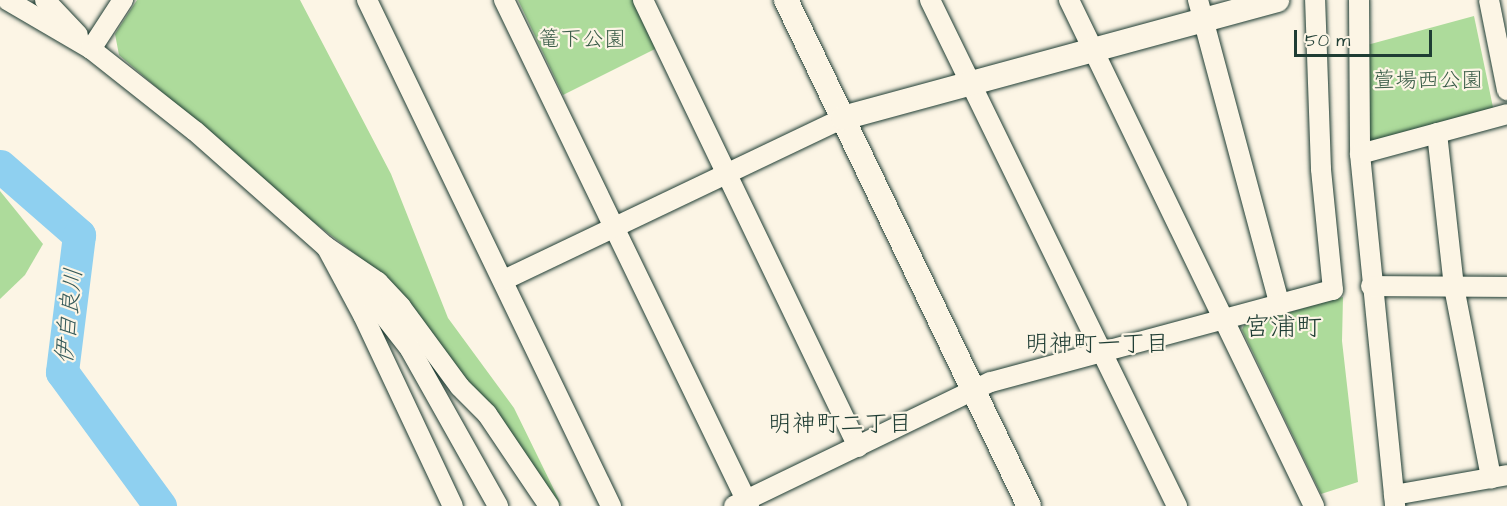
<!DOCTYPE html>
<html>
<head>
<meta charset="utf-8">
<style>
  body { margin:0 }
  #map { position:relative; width:1507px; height:506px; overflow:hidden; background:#fcf5e5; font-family:"Architects Daughter","Klee One",sans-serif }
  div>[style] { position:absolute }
  .green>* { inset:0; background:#addb9b }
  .river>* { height:33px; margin:-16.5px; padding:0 16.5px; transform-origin:16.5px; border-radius:16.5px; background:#8fd0f0 }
  .roads { filter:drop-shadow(0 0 2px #1f3d34) drop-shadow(0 0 2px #1f3d34) }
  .minor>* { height:20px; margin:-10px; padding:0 10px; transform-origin:10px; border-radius:10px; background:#fcf5e5 }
  .tertiary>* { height:24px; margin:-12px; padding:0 12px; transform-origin:12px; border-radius:12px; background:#fcf5e5 }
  span { translate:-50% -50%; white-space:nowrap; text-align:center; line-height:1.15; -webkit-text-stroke:4.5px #fcf5e5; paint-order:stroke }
  .park-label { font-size:22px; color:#3b5d49 }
  .water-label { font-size:24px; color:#355a5a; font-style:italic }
  .neighbourhood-label { font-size:24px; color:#1f3d34 }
  .quarter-label { font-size:26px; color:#1f3d34 }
  .scale { position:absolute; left:1294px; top:30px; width:138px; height:27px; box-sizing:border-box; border:3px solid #1f3d34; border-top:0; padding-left:8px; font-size:18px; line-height:21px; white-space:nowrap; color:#1f3d34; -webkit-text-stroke:4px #fcf5e5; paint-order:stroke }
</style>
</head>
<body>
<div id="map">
  <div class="green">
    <i style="clip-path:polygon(137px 0,300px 0,391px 174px,448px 318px,514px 408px,562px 506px,384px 276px,307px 217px,119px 55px,115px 34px)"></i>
    <i style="clip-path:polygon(518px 0,634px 0,657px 48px,563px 95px)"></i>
    <i style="clip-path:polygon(1474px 16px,1495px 117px,1367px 148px,1367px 45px)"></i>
    <i style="clip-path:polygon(0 191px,43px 244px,25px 275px,0 299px)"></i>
    <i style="clip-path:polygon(1343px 297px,1342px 341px,1358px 482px,1321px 494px,1242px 330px,1244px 325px)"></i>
  </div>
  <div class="river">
    <i style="left:0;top:166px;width:105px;rotate:41.1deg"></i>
    <i style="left:79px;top:235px;width:138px;rotate:97.1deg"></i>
    <i style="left:62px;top:372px;width:166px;rotate:53.8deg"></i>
  </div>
  <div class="roads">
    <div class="minor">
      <i style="left:7px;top:0;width:97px;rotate:30.3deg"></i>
      <i style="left:91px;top:49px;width:132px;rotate:38.3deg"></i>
      <i style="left:195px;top:131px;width:174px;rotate:41.5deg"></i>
      <i style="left:325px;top:246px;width:64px;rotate:34.2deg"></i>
      <i style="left:378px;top:282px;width:34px;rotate:47deg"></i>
      <i style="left:401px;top:307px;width:99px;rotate:53.6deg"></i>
      <i style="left:460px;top:387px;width:38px;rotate:45deg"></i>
      <i style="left:487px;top:414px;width:111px;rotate:56deg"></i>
      <i style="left:45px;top:0;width:48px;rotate:46.7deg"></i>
      <i style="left:367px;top:0;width:562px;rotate:64.26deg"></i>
      <i style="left:504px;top:0;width:562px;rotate:64.16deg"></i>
      <i style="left:643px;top:0;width:496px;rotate:64.3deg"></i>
      <i style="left:930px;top:0;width:563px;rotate:63.98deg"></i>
      <i style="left:1069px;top:0;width:562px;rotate:64.16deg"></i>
      <i style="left:1198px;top:0;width:316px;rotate:75deg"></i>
      <i style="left:1359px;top:0;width:154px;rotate:89.6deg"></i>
      <i style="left:1360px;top:154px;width:354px;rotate:84.3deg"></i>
      <i style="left:1489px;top:0;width:92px;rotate:78.7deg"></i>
      <i style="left:91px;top:49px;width:59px;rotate:-56.9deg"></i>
      <i style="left:1437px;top:133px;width:155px;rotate:83.7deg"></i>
      <i style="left:1454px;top:287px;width:195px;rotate:79deg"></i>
      <i style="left:1360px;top:154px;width:152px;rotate:-15.2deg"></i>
      <i style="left:327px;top:248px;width:76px;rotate:61.8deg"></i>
      <i style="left:363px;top:315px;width:211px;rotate:64.8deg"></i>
      <i style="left:357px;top:270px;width:38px;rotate:62deg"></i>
      <i style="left:375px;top:304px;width:57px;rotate:52.1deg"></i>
      <i style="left:410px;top:349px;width:180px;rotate:60.7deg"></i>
      <i style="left:504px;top:280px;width:376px;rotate:-25.5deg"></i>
      <i style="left:1371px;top:286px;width:136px;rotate:0.4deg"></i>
      <i style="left:1394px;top:495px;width:115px;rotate:-10deg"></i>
      <i style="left:734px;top:506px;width:285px;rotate:-25.8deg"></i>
      <i style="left:991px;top:382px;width:354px;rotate:-15.1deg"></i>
      <i style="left:1333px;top:290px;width:122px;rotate:-95.7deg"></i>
      <i style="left:1321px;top:169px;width:169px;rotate:-92deg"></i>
    </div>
    <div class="tertiary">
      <i style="left:786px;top:0;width:561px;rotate:64.35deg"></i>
      <i style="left:843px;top:118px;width:450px;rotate:-15.2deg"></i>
    </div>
  </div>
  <div class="park-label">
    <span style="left:582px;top:40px">篭下公園</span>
    <span style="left:1428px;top:81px">萱場西公園</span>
  </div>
  <div class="water-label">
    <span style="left:70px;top:316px;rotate:-84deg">伊自良川</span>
  </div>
  <div class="neighbourhood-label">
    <span style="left:1097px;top:345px">明神町一丁目</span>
    <span style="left:840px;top:425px">明神町二丁目</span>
  </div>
  <div class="quarter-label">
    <span style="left:1283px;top:328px">宮浦町</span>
  </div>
  <div class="scale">50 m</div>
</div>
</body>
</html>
